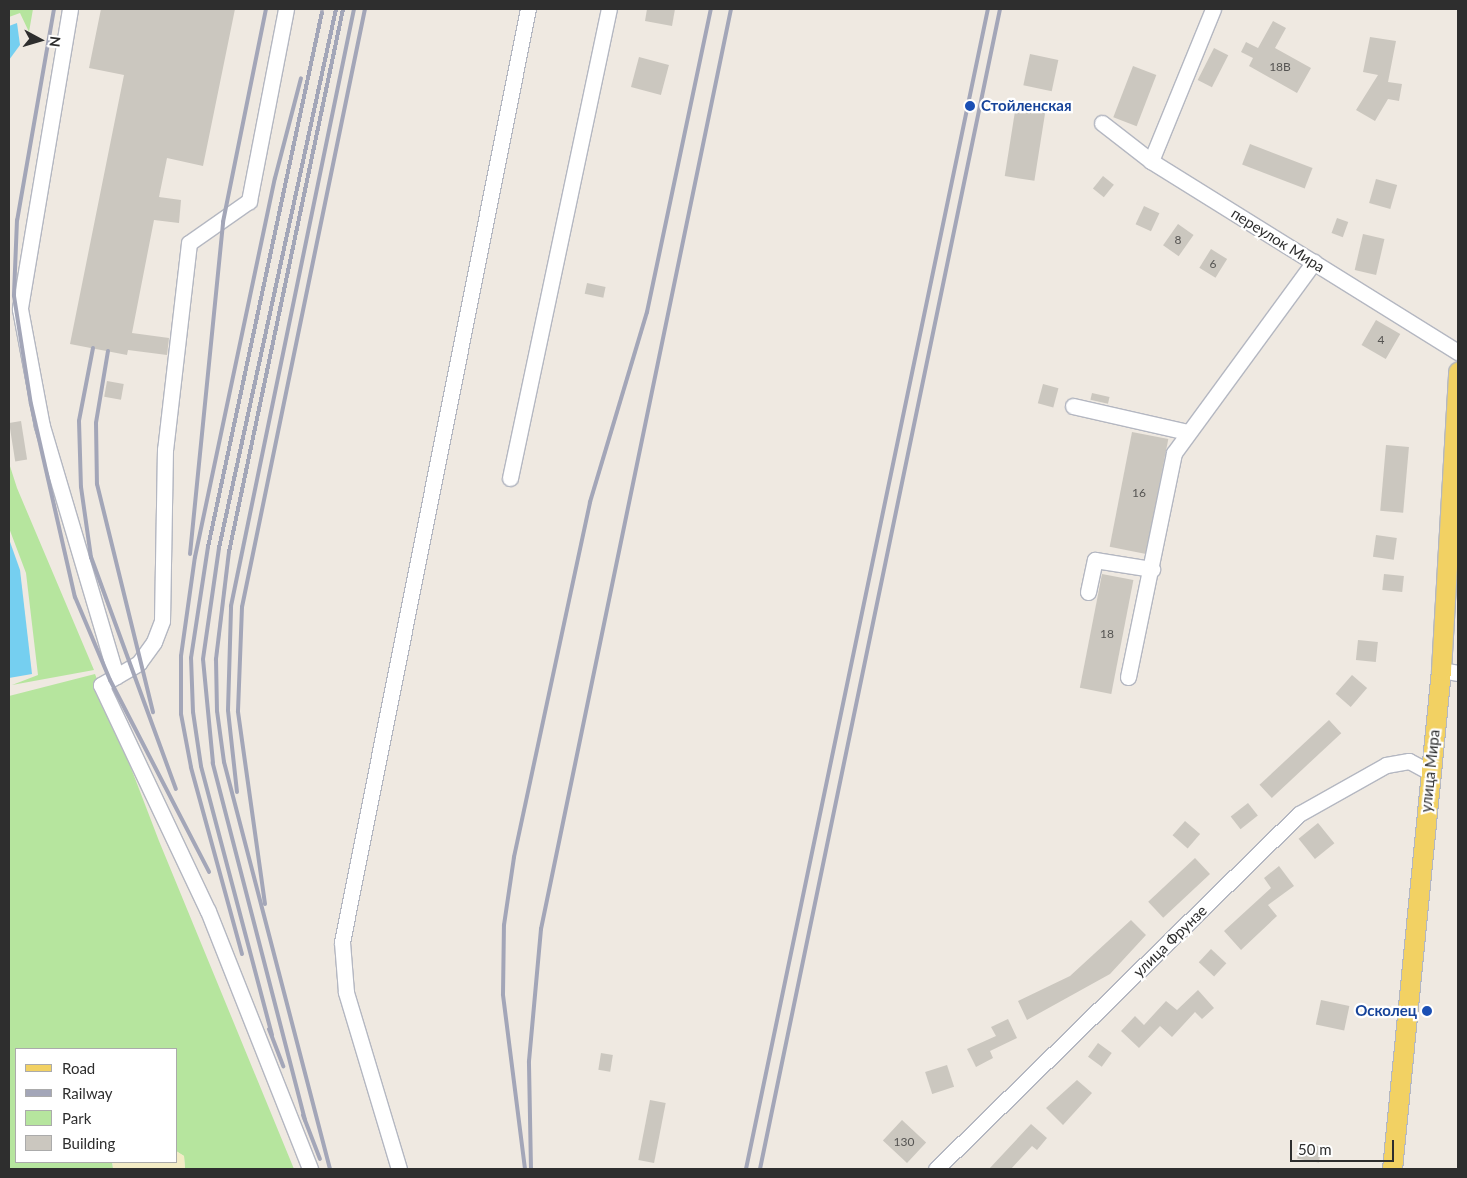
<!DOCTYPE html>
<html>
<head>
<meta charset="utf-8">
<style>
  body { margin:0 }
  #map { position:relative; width:1467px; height:1178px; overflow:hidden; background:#efe9e1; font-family:Lato,sans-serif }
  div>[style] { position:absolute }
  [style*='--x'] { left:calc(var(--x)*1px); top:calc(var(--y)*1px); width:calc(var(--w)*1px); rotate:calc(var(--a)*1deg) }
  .green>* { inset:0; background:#b6e59e }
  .sand>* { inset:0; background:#f3ecc5 }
  .water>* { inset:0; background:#75cff0 }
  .building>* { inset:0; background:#cbc7bf; transform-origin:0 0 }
  .roads { filter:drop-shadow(1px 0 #b4b7c1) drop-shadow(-1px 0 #b4b7c1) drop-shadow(0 1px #b4b7c1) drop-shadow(0 -1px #b4b7c1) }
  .minor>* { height:15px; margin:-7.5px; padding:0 7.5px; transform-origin:7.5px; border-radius:7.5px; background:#fff }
  .major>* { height:19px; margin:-9.5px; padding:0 9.5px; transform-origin:9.5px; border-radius:9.5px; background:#f2d163 }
  .rail>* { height:4px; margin:-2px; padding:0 2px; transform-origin:2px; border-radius:2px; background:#a3a6b8 }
  .dots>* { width:14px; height:14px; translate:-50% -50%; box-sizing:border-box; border:2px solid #fff; border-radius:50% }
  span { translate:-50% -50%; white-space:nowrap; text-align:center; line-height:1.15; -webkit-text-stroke:4.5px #fff; paint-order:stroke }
  .number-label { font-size:12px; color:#555452 }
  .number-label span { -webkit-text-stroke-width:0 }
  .transit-label { font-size:15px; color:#164399; font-weight:700 }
  .left { translate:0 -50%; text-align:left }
  .right { translate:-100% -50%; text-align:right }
  .street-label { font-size:15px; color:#2e2e2e }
  .frame { position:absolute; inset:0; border:10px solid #2e2e2e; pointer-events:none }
  .legend { position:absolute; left:15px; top:1048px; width:162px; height:115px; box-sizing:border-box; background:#fff; border:1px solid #ababab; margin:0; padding:6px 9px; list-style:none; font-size:15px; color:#2e2e2e }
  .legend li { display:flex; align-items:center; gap:10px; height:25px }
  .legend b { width:25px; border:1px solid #ababab }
  .north { position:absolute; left:15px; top:15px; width:50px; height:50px; -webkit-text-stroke:4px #fff; paint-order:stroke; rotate:96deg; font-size:14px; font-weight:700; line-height:20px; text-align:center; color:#2e2e2e }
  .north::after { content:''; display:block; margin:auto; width:18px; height:22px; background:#2e2e2e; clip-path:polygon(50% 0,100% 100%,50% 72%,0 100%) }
  .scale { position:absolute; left:1290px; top:1140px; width:104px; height:22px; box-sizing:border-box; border:2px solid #2e2e2e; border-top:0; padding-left:6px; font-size:15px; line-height:18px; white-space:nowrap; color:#2e2e2e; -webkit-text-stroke:4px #fff; paint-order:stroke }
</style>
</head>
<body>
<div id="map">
  <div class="green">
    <i style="clip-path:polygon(9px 9px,33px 9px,29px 32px,20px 13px,9px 17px)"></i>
    <i style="clip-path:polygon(9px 463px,17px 488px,94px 670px,12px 685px,38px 675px,26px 573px,9px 528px)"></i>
    <i style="clip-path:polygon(95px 674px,159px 841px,294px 1169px,185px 1169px,184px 1156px,176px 1151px,176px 1049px,16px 1049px,16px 1162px,112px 1162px,113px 1169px,9px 1169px,9px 696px)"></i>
  </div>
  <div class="sand">
    <i style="clip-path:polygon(176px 1151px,184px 1156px,185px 1169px,113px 1169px,113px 1162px,176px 1162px)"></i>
  </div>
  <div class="water">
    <i style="clip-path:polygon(17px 23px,20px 45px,9px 60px,9px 26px)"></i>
    <i style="clip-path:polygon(9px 539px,20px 570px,32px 674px,9px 678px)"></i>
  </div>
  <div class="building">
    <i style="clip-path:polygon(101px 9px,235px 9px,203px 166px,167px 158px,159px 197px,181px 200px,179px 223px,154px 220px,132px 333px,169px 338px,167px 355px,128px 350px,127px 355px,70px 344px,124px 75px,89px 68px)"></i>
    <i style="clip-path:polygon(647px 9px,675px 9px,672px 26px,645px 21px)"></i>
    <i style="clip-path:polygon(1273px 21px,1286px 28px,1275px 48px,1311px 68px,1297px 93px,1249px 66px,1253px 58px,1241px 52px,1246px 42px,1258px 48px)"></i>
    <i style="clip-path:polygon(1370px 37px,1396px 41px,1388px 82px,1402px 84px,1399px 101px,1388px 99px,1375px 121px,1356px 110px,1378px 75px,1363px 72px)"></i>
    <i style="left:1214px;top:48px;width:16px;height:36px;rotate:27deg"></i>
    <i style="left:1030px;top:54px;width:29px;height:32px;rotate:12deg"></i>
    <i style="left:639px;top:57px;width:31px;height:31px;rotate:15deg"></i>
    <i style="left:1133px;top:66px;width:25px;height:55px;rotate:21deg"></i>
    <i style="left:1016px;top:105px;width:30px;height:72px;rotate:9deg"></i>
    <i style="left:1250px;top:144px;width:67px;height:22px;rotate:21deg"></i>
    <i style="left:1103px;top:176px;width:14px;height:16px;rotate:39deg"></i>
    <i style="left:1376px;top:179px;width:22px;height:25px;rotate:16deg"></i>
    <i style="left:1144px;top:206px;width:17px;height:20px;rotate:25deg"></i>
    <i style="left:1337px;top:218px;width:12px;height:16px;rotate:20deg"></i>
    <i style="left:1178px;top:224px;width:19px;height:26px;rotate:35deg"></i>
    <i style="left:1363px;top:234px;width:22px;height:37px;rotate:13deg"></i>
    <i style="left:1211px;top:249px;width:19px;height:22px;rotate:32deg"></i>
    <i style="left:587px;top:283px;width:19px;height:11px;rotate:12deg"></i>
    <i style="left:1376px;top:320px;width:28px;height:29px;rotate:30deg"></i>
    <i style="left:107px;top:381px;width:17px;height:16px;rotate:10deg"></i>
    <i style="left:1043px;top:384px;width:16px;height:20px;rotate:15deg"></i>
    <i style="left:1092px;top:393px;width:18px;height:7px;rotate:13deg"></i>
    <i style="left:21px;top:421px;width:39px;height:12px;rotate:81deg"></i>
    <i style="left:1132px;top:432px;width:37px;height:117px;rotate:11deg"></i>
    <i style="left:1386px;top:445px;width:23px;height:66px;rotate:5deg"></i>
    <i style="left:1376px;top:535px;width:21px;height:22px;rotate:8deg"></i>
    <i style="left:1102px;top:574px;width:32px;height:116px;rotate:11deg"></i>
    <i style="left:1384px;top:574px;width:20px;height:16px;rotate:6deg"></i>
    <i style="left:1358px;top:640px;width:20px;height:20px;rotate:6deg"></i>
    <i style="left:1352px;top:675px;width:20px;height:25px;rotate:41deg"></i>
    <i style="left:1329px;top:720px;width:18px;height:95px;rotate:47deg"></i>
    <i style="left:1248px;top:803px;width:16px;height:22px;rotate:52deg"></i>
    <i style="left:1185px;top:821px;width:20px;height:19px;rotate:41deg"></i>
    <i style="left:1318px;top:823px;width:26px;height:25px;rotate:51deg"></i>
    <i style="left:1195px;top:858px;width:22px;height:64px;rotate:47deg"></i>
    <i style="clip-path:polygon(1279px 866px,1294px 886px,1268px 905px,1277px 916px,1241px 950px,1224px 931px,1271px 888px,1264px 878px)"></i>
    <i style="clip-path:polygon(1131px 920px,1146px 935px,1110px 974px,1027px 1020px,1018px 1001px,1070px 976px)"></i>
    <i style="left:1211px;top:949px;width:21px;height:18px;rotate:43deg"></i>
    <i style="clip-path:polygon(1198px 990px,1214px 1008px,1202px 1019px,1195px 1012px,1172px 1037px,1160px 1026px,1139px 1048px,1121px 1031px,1135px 1016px,1144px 1025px,1166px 1001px,1177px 1010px)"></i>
    <i style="left:1321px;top:1000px;width:29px;height:25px;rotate:12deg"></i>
    <i style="clip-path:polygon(1008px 1019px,1017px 1038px,990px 1051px,993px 1058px,976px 1067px,967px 1049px,996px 1036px,991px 1027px)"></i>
    <i style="left:1098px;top:1043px;width:17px;height:17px;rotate:36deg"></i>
    <i style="left:601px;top:1053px;width:12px;height:17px;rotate:9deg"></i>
    <i style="left:947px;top:1065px;width:23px;height:23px;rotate:72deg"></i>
    <i style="clip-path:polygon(1077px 1080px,1092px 1093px,1063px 1125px,1046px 1108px)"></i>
    <i style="left:650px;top:1100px;width:16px;height:61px;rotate:11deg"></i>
    <i style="left:902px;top:1120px;width:33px;height:28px;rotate:43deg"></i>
    <i style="clip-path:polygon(1031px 1124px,1047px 1138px,1037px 1150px,1032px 1146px,1011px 1169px,989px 1169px)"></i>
    <i style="left:1300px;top:1143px;width:22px;height:16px;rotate:10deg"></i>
  </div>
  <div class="roads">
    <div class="minor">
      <i style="--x:70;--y:9;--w:304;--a:99.5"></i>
      <i style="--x:20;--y:309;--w:119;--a:79.4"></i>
      <i style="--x:42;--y:426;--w:261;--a:73.5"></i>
      <i style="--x:286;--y:9;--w:196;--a:100.9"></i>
      <i style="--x:249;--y:201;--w:73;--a:145"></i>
      <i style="--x:189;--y:243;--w:207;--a:96.6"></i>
      <i style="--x:165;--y:449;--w:172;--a:91"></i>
      <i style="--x:162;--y:621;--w:22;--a:111"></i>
      <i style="--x:154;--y:642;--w:26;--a:126"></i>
      <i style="--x:139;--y:663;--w:44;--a:149.9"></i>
      <i style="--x:101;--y:685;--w:250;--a:64.7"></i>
      <i style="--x:208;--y:911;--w:277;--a:68.4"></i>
      <i style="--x:1102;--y:123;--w:62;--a:37.8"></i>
      <i style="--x:1151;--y:161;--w:362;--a:31.9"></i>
      <i style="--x:1151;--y:161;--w:164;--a:-67.8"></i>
      <i style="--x:1073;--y:406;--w:117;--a:12.8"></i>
      <i style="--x:510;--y:478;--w:479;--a:-78.1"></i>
      <i style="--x:1088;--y:592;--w:33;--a:-78"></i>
      <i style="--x:1095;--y:560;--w:58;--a:9"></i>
      <i style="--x:1441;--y:670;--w:17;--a:10"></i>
      <i style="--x:1128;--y:677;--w:229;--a:-78.4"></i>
      <i style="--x:1174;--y:453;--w:237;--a:-53.8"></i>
      <i style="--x:399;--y:1169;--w:185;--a:-106.7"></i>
      <i style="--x:346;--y:992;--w:50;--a:-94.6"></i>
      <i style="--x:342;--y:942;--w:951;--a:-78.73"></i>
      <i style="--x:936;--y:1169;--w:508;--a:-44.36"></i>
      <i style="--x:1299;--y:814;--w:100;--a:-29.4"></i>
      <i style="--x:1386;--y:765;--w:23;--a:-10"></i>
      <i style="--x:1409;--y:761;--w:24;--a:28"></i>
    </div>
    <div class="major">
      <i style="--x:1392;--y:1169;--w:501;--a:-84.39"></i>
      <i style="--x:1441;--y:670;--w:299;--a:-86.7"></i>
    </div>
  </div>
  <div class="rail">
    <i style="--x:54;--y:9;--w:214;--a:99.9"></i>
    <i style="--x:17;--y:220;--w:76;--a:92.3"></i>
    <i style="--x:14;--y:296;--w:109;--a:81.1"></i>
    <i style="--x:31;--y:404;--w:198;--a:77.2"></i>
    <i style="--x:75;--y:597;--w:90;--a:67.1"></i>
    <i style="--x:110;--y:680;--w:216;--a:62.7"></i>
    <i style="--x:93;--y:348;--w:74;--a:100.9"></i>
    <i style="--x:79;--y:421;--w:66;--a:88.3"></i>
    <i style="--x:81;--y:487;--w:71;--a:81.9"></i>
    <i style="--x:91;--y:557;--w:247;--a:69.9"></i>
    <i style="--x:108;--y:351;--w:73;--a:99.5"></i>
    <i style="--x:96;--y:423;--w:61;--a:89.1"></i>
    <i style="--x:97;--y:484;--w:235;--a:76.2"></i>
    <i style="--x:190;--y:554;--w:334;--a:-84.3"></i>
    <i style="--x:223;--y:222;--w:217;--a:-78.6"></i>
    <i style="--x:237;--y:792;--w:82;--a:-96.3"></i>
    <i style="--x:228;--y:710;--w:104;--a:-88.3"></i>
    <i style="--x:231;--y:606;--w:610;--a:-78.36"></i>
    <i style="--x:265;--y:904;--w:195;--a:-98"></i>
    <i style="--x:238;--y:711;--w:104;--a:-87.8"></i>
    <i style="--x:242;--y:607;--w:611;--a:-78.38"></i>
    <i style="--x:242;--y:954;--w:194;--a:-105.3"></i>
    <i style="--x:191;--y:767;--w:54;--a:-100.7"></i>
    <i style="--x:181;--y:714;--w:58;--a:-90"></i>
    <i style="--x:181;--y:656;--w:100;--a:-82"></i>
    <i style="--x:195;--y:557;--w:387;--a:-78.1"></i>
    <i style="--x:275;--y:178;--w:103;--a:-75.4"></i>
    <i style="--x:269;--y:1029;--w:40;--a:69"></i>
    <i style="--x:272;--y:1035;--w:278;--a:-104.8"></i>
    <i style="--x:201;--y:766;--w:55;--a:-98.4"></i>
    <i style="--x:193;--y:712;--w:54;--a:-92.1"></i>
    <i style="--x:191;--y:658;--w:112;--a:-81.3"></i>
    <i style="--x:208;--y:547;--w:547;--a:-77.97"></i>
    <i style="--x:303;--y:1115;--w:47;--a:68.9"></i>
    <i style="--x:305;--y:1120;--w:369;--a:-104.5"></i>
    <i style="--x:213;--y:763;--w:104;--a:-95.5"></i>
    <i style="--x:203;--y:659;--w:112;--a:-81.8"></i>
    <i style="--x:219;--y:548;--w:552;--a:-77.75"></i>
    <i style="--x:330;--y:1169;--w:421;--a:-104.6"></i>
    <i style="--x:224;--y:762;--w:51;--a:-97.8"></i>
    <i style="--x:217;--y:711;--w:52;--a:-91.1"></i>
    <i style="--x:216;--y:659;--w:108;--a:-83.1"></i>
    <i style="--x:229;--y:552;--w:555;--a:-78.14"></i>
    <i style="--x:525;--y:1169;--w:176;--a:-97.2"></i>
    <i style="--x:503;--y:994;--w:69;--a:-89.2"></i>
    <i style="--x:504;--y:925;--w:69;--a:-81.6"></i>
    <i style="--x:514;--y:857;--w:363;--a:-77.9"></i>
    <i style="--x:590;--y:502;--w:198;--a:-73.3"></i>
    <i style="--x:647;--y:312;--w:310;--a:-78.1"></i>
    <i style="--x:531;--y:1169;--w:108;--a:-91.1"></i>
    <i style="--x:529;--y:1061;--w:133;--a:-84.8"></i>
    <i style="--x:541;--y:929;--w:939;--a:-78.33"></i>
    <i style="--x:746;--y:1169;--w:1185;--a:-78.22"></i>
    <i style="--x:760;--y:1169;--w:1185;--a:-78.31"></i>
  </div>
  <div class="dots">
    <i style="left:970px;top:106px;background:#1a4fb4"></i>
    <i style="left:1427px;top:1011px;background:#1a4fb4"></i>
  </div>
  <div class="number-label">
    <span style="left:1280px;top:67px">18В</span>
    <span style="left:1178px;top:240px">8</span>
    <span style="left:1213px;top:264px">6</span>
    <span style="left:1381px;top:340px">4</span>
    <span style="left:1139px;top:493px">16</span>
    <span style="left:1107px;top:634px">18</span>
    <span style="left:904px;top:1142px">130</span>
  </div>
  <div class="transit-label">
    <span class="left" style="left:981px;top:106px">Стойленская</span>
    <span class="right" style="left:1417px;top:1011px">Осколец</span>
  </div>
  <div class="street-label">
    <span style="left:1278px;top:240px;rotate:32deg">переулок Мира</span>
    <span style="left:1430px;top:771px;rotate:-84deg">улица Мира</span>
    <span style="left:1170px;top:941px;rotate:-44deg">улица Фрунзе</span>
  </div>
  <div class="frame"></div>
  <ul class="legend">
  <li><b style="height:6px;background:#f2d163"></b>Road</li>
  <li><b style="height:6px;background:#a3a6b8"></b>Railway</li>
  <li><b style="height:14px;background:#b6e59e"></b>Park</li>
  <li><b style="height:14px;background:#cbc7bf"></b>Building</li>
  </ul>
  <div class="north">N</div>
  <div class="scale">50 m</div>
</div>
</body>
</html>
